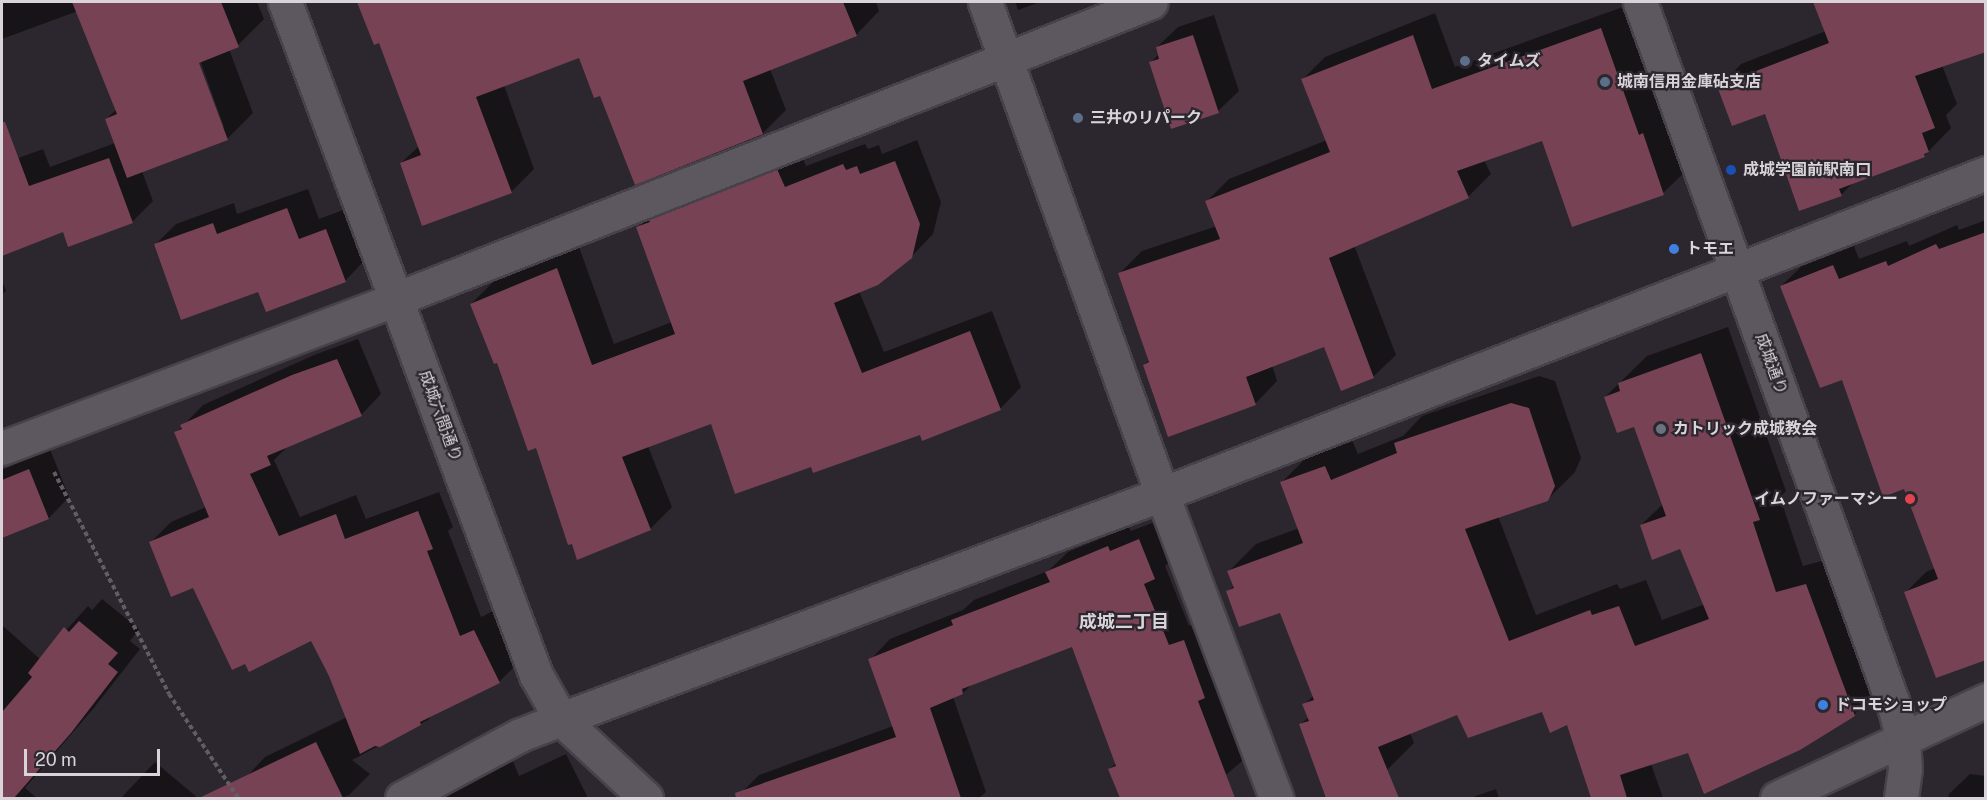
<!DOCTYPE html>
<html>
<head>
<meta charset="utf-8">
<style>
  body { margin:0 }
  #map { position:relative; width:1987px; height:800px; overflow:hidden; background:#2c262e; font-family:"Public Sans","Noto Sans JP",sans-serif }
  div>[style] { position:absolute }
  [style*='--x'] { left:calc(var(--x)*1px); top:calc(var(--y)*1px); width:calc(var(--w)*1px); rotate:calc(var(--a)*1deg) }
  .shadow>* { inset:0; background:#0007 }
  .building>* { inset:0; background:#774254 }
  .path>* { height:4px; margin-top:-2px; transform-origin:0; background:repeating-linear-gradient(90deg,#625d64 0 4.5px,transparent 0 7.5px) }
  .roads { filter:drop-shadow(2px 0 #474249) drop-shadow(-2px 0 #474249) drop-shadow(0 2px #474249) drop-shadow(0 -2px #474249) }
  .minor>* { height:33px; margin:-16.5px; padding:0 16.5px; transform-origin:16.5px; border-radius:16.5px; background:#5d5760 }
  .tertiary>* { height:33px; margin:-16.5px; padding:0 16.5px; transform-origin:16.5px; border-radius:16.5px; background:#5d5760 }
  .dots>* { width:16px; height:16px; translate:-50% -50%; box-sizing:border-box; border:3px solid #2c262e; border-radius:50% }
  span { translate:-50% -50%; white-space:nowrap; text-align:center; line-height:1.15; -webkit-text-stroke:4.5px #2c262e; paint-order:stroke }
  .poi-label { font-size:16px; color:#d8d4d9; font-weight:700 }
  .left { translate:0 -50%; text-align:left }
  .right { translate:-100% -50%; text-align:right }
  .street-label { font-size:16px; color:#d8d4d9 }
  .neighbourhood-label { font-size:18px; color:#d8d4d9; font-weight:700 }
  .frame { position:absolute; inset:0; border:3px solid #d8d4d9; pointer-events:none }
  .scale { position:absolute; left:24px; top:749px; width:136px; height:27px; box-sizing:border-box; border:3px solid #d8d4d9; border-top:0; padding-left:8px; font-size:18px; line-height:21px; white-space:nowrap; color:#d8d4d9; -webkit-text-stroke:4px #2c262e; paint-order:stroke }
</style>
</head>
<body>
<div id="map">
  <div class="shadow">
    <i style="clip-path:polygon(evenodd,2px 2px,257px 2px,264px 19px,238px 45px,229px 49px,253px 113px,227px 139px,142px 171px,153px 201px,132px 222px,63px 230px,2px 255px,2px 164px,43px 149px,50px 167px,115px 143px,106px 119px,117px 109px,78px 11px,2px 39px,2px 2px,198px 55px,224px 127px,221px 127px,195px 56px,198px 55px)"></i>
    <i style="clip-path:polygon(358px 2px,876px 2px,879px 11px,856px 35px,770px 69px,786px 110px,763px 133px,580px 56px,504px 85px,534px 169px,511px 192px,401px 163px,419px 146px,380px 41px,374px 43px)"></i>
    <i style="clip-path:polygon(1015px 2px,1040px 2px,1018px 10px)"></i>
    <i style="clip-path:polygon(1815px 2px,1986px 2px,1986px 51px,1942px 65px,1957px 104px,1946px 115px,1951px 128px,1924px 156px,1854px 182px,1841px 195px,1766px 112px,1719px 87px,1741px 64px,1826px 31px)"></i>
    <i style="clip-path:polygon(1623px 7px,1661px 113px,1665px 112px,1686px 171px,1663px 193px,1542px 139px,1484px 160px,1491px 174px,1468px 197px,1354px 245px,1396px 355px,1373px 377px,1325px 345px,1272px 365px,1277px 381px,1255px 404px,1144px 365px,1150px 359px,1120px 273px,1142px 251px,1217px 226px,1207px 201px,1229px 179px,1327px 140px,1303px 79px,1325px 57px,1435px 13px,1455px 67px)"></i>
    <i style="clip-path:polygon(1214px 15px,1239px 91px,1218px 111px,1151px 62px,1159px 54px,1157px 47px,1178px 27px)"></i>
    <i style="clip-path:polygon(917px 140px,941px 202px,933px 234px,911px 257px,859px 291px,884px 352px,992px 311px,1021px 387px,1000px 409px,812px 465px,712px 422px,648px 446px,672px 507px,650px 529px,537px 446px,471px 304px,493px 282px,579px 247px,614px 344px,672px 322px,638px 228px,660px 206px,799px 149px,806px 166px,865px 144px,868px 149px,879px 145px,882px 154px)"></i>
    <i style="clip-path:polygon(308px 189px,319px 219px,346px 209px,365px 260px,345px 281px,259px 290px,155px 245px,176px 224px,234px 203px,237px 214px)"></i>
    <i style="clip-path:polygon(1986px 220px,1986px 652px,1906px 592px,1926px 572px,1935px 568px,1905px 487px,1843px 378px,1781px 286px,1802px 266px,1854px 246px,1859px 259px,1907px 241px,1909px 246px,1957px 225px,1959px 230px)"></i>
    <i style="clip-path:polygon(2px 280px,6px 291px,2px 295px)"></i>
    <i style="clip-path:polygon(1728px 327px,1786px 491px,1780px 497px,1803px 566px,1833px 558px,1881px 688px,1854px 715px,1689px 751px,1651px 764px,1663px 798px,1593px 798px,1568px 723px,1543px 710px,1458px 713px,1410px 733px,1414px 743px,1387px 770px,1301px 724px,1309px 717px,1304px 705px,1314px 695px,1281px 611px,1228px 591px,1235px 585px,1229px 571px,1256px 544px,1299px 528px,1282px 482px,1309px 455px,1352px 440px,1358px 454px,1403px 436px,1422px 416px,1539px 376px,1555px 381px,1581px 458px,1575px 472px,1548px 499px,1498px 516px,1536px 615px,1617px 584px,1620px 589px,1646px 580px,1662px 620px,1705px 604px,1681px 547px,1641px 525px,1663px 504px,1635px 425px,1605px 397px,1647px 356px)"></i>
    <i style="clip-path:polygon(358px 339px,381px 394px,361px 415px,288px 446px,274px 460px,300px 517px,356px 495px,366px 519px,439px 492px,453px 527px,448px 531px,481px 617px,495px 610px,520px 661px,499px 682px,435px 712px,428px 720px,352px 760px,370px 774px,349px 795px,341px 798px,227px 798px,265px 757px,347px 717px,330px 675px,311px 639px,194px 586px,150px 543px,171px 522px,206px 507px,176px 433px,203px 405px,314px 355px)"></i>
    <i style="clip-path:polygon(50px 449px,69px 497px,49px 518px,2px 536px,2px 470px)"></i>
    <i style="clip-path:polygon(1160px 520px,1175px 557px,1165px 566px,1189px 626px,1205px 620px,1247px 757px,1221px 779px,1229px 798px,1122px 798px,1110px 769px,1116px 763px,1073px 645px,972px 684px,963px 693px,953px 697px,986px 792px,979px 798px,740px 798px,738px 796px,759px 775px,893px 726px,870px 660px,890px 639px,963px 610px,974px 600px,1048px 571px,1068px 552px,1129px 527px,1131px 531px)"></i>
    <i style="clip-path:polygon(102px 599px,139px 629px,130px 641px,140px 649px,93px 709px,25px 788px,37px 798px,2px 798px,2px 625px,40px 659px,88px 606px,92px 610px)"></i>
    <i style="clip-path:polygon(566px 754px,588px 798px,443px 798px,463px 778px,494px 762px,497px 769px,513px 761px,519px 776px)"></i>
    <i style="clip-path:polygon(155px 762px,198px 798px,121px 798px)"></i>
    <i style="clip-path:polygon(1970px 774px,1986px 776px,1986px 798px,1948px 798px,1949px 794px)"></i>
    <i style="clip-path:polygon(1496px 789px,1499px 798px,1470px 798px)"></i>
  </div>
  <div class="building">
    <i style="clip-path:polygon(72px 2px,221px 2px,239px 47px,199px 63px,228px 140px,127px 178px,105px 119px,117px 114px)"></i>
    <i style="clip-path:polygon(357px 2px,843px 2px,857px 36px,743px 81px,763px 134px,635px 185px,600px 96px,594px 98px,579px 58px,476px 97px,512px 193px,422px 226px,400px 163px,421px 155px,379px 43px,374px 45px)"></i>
    <i style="clip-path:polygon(1813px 2px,1986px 2px,1986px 52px,1915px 76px,1935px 128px,1922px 133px,1929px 152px,1924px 154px,1925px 157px,1839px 189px,1842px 196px,1799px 211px,1765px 114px,1732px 126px,1717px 86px,1829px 43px)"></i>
    <i style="clip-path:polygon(1601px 28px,1639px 135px,1643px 133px,1664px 195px,1572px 227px,1542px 141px,1457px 171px,1469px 198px,1329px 258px,1374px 378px,1341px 391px,1324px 347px,1246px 377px,1256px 405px,1168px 437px,1143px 365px,1149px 362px,1118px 273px,1220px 239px,1205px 201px,1330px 152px,1301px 79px,1413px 35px,1432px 89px)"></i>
    <i style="clip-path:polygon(1193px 35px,1219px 113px,1171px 129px,1149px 62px,1159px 59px,1156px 47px)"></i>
    <i style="clip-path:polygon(2px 122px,5px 122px,29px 186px,109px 158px,133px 223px,68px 247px,63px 232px,2px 256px)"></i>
    <i style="clip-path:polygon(895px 161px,920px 224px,912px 258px,878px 285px,834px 303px,862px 373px,970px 331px,1001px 410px,922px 441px,920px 435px,813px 473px,811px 467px,735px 494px,711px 424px,622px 457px,651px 530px,577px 560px,572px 544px,568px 545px,536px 448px,528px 451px,497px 363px,494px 364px,470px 304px,557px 268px,592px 365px,675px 334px,636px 227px,650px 222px,649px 220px,777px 169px,785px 187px,843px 164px,846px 170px,857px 166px,860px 174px)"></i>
    <i style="clip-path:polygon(287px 208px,299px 239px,326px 229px,346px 282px,266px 312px,258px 292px,181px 320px,154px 244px,213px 223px,217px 234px)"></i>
    <i style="clip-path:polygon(1986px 232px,1986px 660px,1936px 678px,1904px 592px,1938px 579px,1904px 489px,1883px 497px,1842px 380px,1820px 388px,1780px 286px,1833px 265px,1839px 279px,1886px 261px,1888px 266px,1936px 244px,1939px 249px)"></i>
    <i style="clip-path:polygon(1701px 353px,1760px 520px,1753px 522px,1776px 592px,1806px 584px,1855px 716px,1800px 750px,1704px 794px,1688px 753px,1620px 775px,1627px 798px,1591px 798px,1567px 725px,1550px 733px,1542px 712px,1468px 738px,1457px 715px,1378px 747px,1399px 798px,1326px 798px,1299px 724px,1309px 721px,1302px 704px,1314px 700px,1280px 613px,1239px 627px,1226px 591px,1234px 588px,1227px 571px,1303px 543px,1280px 482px,1325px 466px,1331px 480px,1397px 453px,1394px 443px,1511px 403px,1529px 408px,1555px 486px,1548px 501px,1465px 529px,1509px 641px,1590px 610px,1592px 615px,1619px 606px,1635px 646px,1709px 619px,1680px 549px,1652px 560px,1640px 525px,1666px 516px,1634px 427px,1617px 433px,1604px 397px,1620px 391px,1618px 383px)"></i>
    <i style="clip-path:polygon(337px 359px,362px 416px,267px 456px,271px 465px,250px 474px,279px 536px,336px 514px,345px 539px,418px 511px,433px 549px,427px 551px,460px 636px,474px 630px,500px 683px,420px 722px,421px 725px,380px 747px,375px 746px,360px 754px,329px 676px,311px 641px,249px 672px,245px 664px,232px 670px,193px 588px,171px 597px,149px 542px,209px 517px,174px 432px,182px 429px,180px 425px,292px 375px)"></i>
    <i style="clip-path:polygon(29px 469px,49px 519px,2px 538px,2px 480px)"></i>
    <i style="clip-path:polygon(1139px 539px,1155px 579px,1144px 584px,1169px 645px,1184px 640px,1205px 698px,1198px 701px,1235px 798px,1120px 798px,1108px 769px,1116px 766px,1072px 647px,962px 689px,963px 694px,930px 708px,961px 798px,736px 798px,735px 793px,896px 737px,868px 659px,953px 625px,951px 620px,1050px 582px,1045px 572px,1108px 546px,1110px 551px)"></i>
    <i style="clip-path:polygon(79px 621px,118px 653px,108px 664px,118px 672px,71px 733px,14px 798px,2px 798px,2px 712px,32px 677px,28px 673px,64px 627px,69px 632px)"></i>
    <i style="clip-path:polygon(316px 742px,343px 798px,199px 798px)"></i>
  </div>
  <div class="path">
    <i style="--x:54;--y:472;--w:250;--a:62.6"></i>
    <i style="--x:169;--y:694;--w:125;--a:56.4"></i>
  </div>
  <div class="roads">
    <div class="minor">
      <i style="--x:985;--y:2;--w:523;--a:70.21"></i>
      <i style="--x:1162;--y:494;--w:325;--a:69.4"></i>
      <i style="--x:2;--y:448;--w:421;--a:-20.7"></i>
      <i style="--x:396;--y:299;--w:811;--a:-21.47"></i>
      <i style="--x:402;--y:798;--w:134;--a:-28.1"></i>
      <i style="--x:520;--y:735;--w:44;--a:-21.3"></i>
      <i style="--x:561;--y:719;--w:642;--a:-20.52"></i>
      <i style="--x:1162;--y:494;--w:884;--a:-21.28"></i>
      <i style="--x:1777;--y:798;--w:231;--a:-25.1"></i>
    </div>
    <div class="tertiary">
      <i style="--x:285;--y:2;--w:718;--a:69.55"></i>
      <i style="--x:536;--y:675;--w:51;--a:60.4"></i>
      <i style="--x:561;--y:719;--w:116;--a:42.9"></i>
      <i style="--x:1640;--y:2;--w:752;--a:70.17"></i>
      <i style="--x:1895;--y:709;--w:33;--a:76"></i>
      <i style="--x:1903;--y:741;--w:28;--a:86"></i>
      <i style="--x:1905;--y:769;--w:29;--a:98"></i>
    </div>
  </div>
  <div class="dots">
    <i style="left:1465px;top:61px;background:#5c6f8a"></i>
    <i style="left:1605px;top:82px;background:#5c6f8a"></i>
    <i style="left:1078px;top:118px;background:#5c6f8a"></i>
    <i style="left:1731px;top:170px;background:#1a4fb4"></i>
    <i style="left:1674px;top:249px;background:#3f7fe0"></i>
    <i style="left:1661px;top:429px;background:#6b7280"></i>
    <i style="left:1910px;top:499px;background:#e0444e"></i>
    <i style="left:1823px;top:705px;background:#3f7fe0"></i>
  </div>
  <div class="poi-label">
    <span class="left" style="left:1477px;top:61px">タイムズ</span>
    <span class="left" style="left:1617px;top:82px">城南信用金庫砧支店</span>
    <span class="left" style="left:1090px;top:118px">三井のリパーク</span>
    <span class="left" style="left:1743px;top:170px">成城学園前駅南口</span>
    <span class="left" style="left:1686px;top:249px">トモエ</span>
    <span class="left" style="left:1673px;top:429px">カトリック成城教会</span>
    <span class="right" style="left:1898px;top:499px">イムノファーマシー</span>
    <span class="left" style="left:1835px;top:705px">ドコモショップ</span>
  </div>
  <div class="street-label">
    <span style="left:1771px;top:364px;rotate:70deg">成城通り</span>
    <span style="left:440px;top:416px;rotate:70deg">成城六間通り</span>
  </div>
  <div class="neighbourhood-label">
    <span style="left:1124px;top:622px">成城二丁目</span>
  </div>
  <div class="frame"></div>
  <div class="scale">20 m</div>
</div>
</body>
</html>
